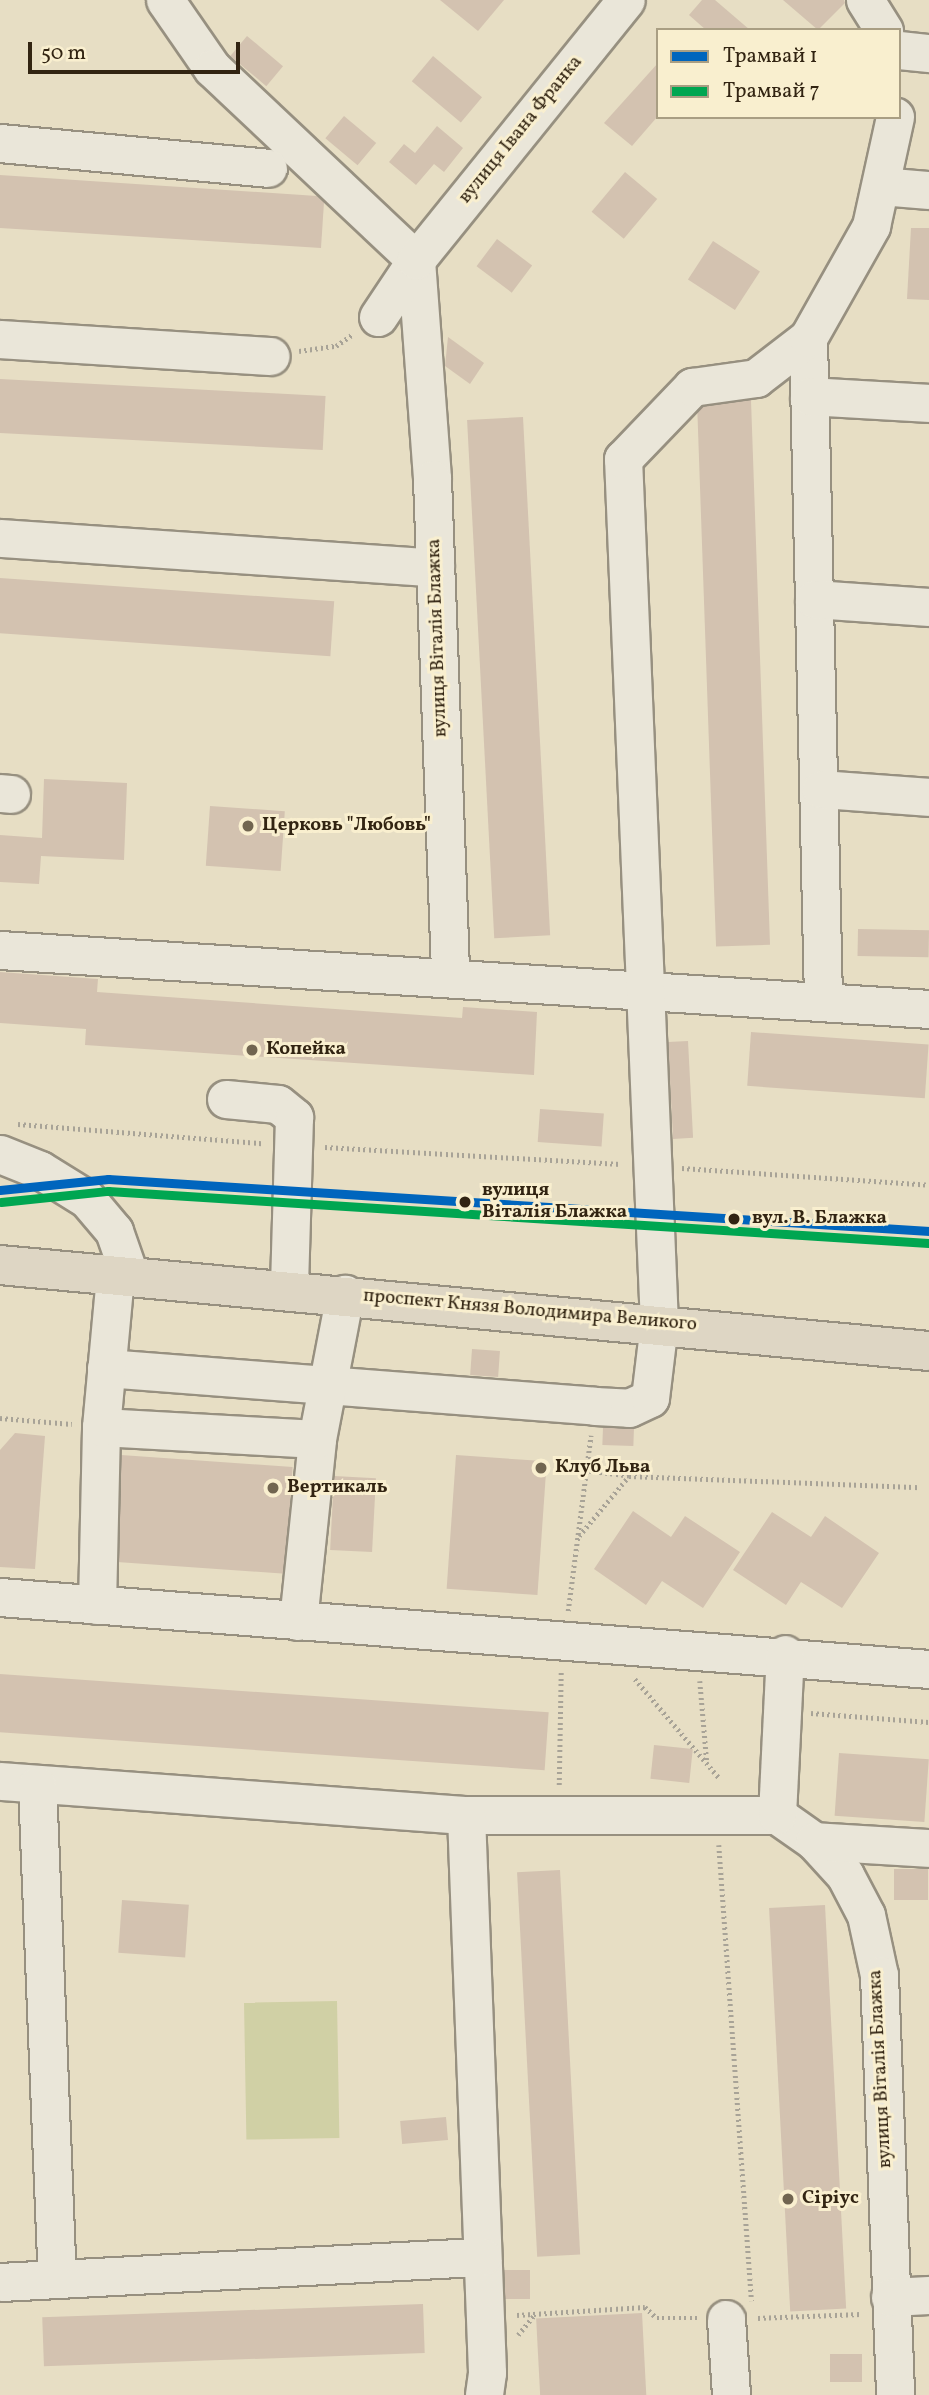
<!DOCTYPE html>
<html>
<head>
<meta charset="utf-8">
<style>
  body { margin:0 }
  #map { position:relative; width:929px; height:2395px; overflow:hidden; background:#e7dec4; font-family:Vollkorn,serif }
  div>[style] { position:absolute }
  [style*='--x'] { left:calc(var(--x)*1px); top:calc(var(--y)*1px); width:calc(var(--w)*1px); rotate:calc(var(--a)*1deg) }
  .green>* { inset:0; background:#d0d0a5; transform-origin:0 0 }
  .building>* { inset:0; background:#d3c2b0; transform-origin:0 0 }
  .path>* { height:4.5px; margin-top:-2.25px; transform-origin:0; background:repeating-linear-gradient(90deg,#a8a397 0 2px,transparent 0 5.5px) }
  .roads { filter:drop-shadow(2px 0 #979080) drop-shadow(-2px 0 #979080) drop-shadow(0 2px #979080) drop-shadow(0 -2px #979080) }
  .minor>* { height:37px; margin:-18.5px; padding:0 18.5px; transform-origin:18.5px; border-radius:18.5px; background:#eae6d9 }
  .highway>* { height:38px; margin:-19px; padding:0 19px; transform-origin:19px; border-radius:19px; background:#ded6c4 }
  .tram-1>* { height:9px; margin:-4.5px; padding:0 4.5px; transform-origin:4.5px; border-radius:4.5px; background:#0065bd }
  .tram-2>* { height:9px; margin:-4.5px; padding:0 4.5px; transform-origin:4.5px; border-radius:4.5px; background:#00a651 }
  .dots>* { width:19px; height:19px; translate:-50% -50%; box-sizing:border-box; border:4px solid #f9efcf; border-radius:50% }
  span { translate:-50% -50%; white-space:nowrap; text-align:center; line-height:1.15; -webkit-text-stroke:6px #f9efcf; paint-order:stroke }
  .street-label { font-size:19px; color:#322412 }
  .poi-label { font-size:19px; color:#322412; font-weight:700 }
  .left { translate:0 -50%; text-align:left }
  .stop-label { font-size:19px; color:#322412; font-weight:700 }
  .legend { position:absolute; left:656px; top:28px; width:245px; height:91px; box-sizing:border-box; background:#f9efcf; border:2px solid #a99e83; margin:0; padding:9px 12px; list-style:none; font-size:21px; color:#322412 }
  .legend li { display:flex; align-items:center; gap:14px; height:35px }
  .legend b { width:35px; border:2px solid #a99e83 }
  .scale { position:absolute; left:28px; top:42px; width:212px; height:32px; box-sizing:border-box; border:4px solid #322412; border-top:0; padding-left:9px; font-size:21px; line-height:24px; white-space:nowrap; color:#322412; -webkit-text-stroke:5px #f9efcf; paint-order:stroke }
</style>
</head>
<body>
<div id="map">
  <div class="green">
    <i style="left:337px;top:2001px;width:137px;height:93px;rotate:89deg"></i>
  </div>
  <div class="building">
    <i style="clip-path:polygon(440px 0,504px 0,478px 31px)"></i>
    <i style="clip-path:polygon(702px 0,715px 0,750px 30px,706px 30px,689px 15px)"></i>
    <i style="clip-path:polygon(783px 0,844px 0,845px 3px,818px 30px)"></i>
    <i style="left:247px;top:36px;width:47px;height:26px;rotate:40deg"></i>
    <i style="left:433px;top:56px;width:64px;height:33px;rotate:40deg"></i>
    <i style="clip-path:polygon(658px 63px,658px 116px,632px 146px,604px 123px)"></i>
    <i style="left:344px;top:116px;width:42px;height:29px;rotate:40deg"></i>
    <i style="clip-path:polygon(437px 126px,463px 148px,444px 172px,434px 164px,416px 185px,389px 162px,404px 144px,415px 153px)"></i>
    <i style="left:625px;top:172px;width:42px;height:52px;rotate:40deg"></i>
    <i style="clip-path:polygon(0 175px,317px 196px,324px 202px,321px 248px,0 228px)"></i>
    <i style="clip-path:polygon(911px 228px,929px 228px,929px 300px,907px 299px)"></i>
    <i style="left:497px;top:239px;width:44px;height:34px;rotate:37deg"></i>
    <i style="left:713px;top:241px;width:56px;height:46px;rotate:33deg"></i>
    <i style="clip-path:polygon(448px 337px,484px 363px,470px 384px,445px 366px)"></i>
    <i style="left:0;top:379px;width:326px;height:54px;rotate:3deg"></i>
    <i style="left:751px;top:400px;width:545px;height:54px;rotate:88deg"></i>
    <i style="left:523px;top:417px;width:519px;height:56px;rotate:87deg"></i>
    <i style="left:0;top:578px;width:335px;height:55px;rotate:4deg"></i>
    <i style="clip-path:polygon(44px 779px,127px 783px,124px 860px,41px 856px,39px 884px,0 882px,0 835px,42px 838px)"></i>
    <i style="left:210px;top:806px;width:75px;height:60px;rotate:4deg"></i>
    <i style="left:858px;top:929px;width:71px;height:27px;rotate:1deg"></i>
    <i style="clip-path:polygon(0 972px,98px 979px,97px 992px,462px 1018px,463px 1007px,537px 1012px,534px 1075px,85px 1045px,86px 1029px,0 1023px)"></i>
    <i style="left:751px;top:1032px;width:178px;height:54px;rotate:4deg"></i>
    <i style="left:688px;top:1041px;width:97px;height:20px;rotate:87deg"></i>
    <i style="left:540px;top:1109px;width:64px;height:33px;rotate:4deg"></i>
    <i style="left:472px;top:1349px;width:28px;height:26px;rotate:4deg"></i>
    <i style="left:603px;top:1427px;width:31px;height:18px;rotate:2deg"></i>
    <i style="clip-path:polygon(15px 1433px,45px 1436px,35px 1569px,0 1567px,0 1450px)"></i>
    <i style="left:121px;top:1455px;width:172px;height:107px;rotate:4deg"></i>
    <i style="left:456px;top:1455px;width:91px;height:134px;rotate:4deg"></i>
    <i style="left:334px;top:1476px;width:42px;height:74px;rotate:3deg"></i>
    <i style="clip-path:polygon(633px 1511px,671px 1537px,685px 1516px,740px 1552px,703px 1608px,662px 1581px,646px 1605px,594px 1569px)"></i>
    <i style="clip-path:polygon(772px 1512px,811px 1537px,825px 1516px,879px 1553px,842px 1608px,801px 1582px,786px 1605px,733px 1570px)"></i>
    <i style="left:0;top:1674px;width:550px;height:58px;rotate:4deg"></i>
    <i style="left:654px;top:1745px;width:39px;height:34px;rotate:6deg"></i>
    <i style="left:839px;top:1753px;width:90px;height:63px;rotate:4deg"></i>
    <i style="left:894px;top:1869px;width:34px;height:31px"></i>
    <i style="left:560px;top:1870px;width:385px;height:43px;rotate:87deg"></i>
    <i style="left:122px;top:1900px;width:67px;height:53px;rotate:4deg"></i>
    <i style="left:825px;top:1905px;width:404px;height:56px;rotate:87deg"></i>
    <i style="left:446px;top:2117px;width:23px;height:46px;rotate:85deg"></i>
    <i style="left:504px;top:2270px;width:26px;height:29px"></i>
    <i style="left:423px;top:2304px;width:49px;height:381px;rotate:88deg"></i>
    <i style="left:642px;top:2313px;width:82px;height:106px;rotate:87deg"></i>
    <i style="left:830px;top:2354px;width:32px;height:28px"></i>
  </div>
  <div class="path">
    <i style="--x:299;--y:351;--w:37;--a:-8"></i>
    <i style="--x:336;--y:346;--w:21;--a:-35"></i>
    <i style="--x:18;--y:1124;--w:244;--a:4.5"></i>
    <i style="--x:325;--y:1147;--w:296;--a:3.3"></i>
    <i style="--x:682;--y:1168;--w:248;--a:3.9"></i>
    <i style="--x:0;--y:1418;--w:72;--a:4.8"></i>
    <i style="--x:629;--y:1476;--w:291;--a:2.2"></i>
    <i style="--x:579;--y:1536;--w:78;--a:-50.2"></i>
    <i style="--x:629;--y:1476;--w:42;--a:-173.2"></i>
    <i style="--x:568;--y:1611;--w:177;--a:-82.6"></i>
    <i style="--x:635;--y:1679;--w:131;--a:49.6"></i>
    <i style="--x:700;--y:1681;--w:82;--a:85.1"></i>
    <i style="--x:811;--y:1713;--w:118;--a:4.4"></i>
    <i style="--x:559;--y:1785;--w:114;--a:-89"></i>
    <i style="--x:719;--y:1845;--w:457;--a:85.9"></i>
    <i style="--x:517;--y:2315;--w:128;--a:-3.6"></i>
    <i style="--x:645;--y:2307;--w:16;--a:43"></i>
    <i style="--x:657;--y:2318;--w:40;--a:0"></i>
    <i style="--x:758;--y:2318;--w:103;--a:-2.2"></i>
    <i style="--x:518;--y:2335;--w:26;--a:-51"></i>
  </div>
  <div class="roads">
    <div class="minor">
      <i style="--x:165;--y:0;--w:83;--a:55.3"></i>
      <i style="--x:212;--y:68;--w:280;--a:43.3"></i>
      <i style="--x:416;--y:260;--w:220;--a:85.8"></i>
      <i style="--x:432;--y:479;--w:497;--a:87.9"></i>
      <i style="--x:865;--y:0;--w:36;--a:58"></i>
      <i style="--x:899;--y:50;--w:30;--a:6"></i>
      <i style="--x:0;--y:143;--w:269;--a:5.3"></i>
      <i style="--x:881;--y:186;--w:48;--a:4.8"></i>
      <i style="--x:378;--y:317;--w:69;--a:-56.3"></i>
      <i style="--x:416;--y:260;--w:334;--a:-51.1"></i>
      <i style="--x:808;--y:338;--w:663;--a:88.7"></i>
      <i style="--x:0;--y:339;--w:271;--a:3.6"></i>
      <i style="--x:809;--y:396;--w:120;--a:3.3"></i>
      <i style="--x:0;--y:538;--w:436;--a:3.9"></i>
      <i style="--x:814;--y:599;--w:115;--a:4"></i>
      <i style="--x:821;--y:789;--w:108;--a:4.2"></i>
      <i style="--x:0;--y:793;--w:11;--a:5"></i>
      <i style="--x:0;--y:950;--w:931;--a:3.63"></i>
      <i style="--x:226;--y:1099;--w:52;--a:5.5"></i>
      <i style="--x:278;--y:1104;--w:21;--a:39"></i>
      <i style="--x:294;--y:1117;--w:171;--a:91.7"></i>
      <i style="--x:0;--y:1154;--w:43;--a:21.8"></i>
      <i style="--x:40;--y:1170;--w:55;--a:31.7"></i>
      <i style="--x:87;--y:1199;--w:42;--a:49.8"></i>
      <i style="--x:114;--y:1231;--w:49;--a:70.8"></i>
      <i style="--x:106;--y:1368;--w:490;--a:4.4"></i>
      <i style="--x:595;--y:1406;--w:34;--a:3"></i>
      <i style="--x:629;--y:1408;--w:23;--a:-25"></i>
      <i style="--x:650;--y:1398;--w:75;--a:-83.1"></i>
      <i style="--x:659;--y:1324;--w:866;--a:-92.38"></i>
      <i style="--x:623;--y:459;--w:100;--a:-46.2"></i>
      <i style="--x:692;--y:387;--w:65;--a:-8"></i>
      <i style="--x:756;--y:378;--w:66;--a:-37.6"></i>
      <i style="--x:808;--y:338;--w:129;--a:-60.6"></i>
      <i style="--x:871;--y:226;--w:112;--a:-77.6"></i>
      <i style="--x:101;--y:1427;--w:216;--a:3.2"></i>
      <i style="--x:0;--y:1597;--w:932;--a:4.43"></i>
      <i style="--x:97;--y:1605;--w:178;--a:-88.7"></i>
      <i style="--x:101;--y:1427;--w:152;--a:-84.7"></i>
      <i style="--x:298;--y:1621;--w:183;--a:-84"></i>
      <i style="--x:317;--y:1439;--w:148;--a:-79.1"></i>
      <i style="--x:0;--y:1781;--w:467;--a:4.2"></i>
      <i style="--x:466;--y:1815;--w:311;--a:0"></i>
      <i style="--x:37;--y:1785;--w:494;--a:87.7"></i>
      <i style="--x:466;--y:1815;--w:558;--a:87.84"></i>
      <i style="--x:487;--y:2373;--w:22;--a:98"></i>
      <i style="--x:777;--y:1815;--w:45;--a:35.1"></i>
      <i style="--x:814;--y:1841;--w:46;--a:47.6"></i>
      <i style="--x:845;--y:1875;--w:45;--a:62.3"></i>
      <i style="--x:866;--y:1915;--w:61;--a:77.8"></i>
      <i style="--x:879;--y:1975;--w:420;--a:87.8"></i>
      <i style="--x:777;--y:1815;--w:161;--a:-87.2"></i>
      <i style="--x:814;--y:1841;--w:115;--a:3.5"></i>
      <i style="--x:0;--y:2282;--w:483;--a:-3"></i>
      <i style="--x:890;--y:2297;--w:39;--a:-3"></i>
      <i style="--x:726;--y:2319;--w:76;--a:86.2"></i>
    </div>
    <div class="highway">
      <i style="--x:0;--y:1265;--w:933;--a:5.29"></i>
    </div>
  </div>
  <div class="tram-1">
    <i style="--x:0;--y:1190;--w:109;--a:-5.8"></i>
    <i style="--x:108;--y:1179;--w:823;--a:3.62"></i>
  </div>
  <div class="tram-2">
    <i style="--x:1;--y:1202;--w:108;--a:-5.9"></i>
    <i style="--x:108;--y:1191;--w:822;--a:3.63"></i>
  </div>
  <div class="dots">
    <i style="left:248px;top:826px;background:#716550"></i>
    <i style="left:252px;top:1050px;background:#716550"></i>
    <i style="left:465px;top:1202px;background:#322412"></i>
    <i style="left:734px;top:1219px;background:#322412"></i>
    <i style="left:541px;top:1468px;background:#716550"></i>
    <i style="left:273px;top:1488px;background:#716550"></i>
    <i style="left:788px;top:2199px;background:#716550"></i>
  </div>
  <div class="street-label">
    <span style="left:521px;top:130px;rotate:-51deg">вулиця Івана Франка</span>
    <span style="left:438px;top:638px;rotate:-92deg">вулиця Віталія Блажка</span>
    <span style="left:530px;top:1311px;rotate:5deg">проспект Князя Володимира Великого</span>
    <span style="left:881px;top:2069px;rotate:-93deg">вулиця Віталія Блажка</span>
  </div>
  <div class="poi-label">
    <span class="left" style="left:262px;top:826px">Церковь "Любовь"</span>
    <span class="left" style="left:266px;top:1050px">Копейка</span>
    <span class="left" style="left:555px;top:1468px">Клуб Льва</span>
    <span class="left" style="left:287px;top:1488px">Вертикаль</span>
    <span class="left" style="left:802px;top:2199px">Сіріус</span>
  </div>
  <div class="stop-label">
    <span class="left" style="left:482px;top:1202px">вулиця<br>Віталія Блажка</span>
    <span class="left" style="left:752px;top:1219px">вул. В. Блажка</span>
  </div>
  <ul class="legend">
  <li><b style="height:9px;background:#0065bd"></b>Трамвай 1</li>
  <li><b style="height:9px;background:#00a651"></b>Трамвай 7</li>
  </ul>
  <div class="scale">50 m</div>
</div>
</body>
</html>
